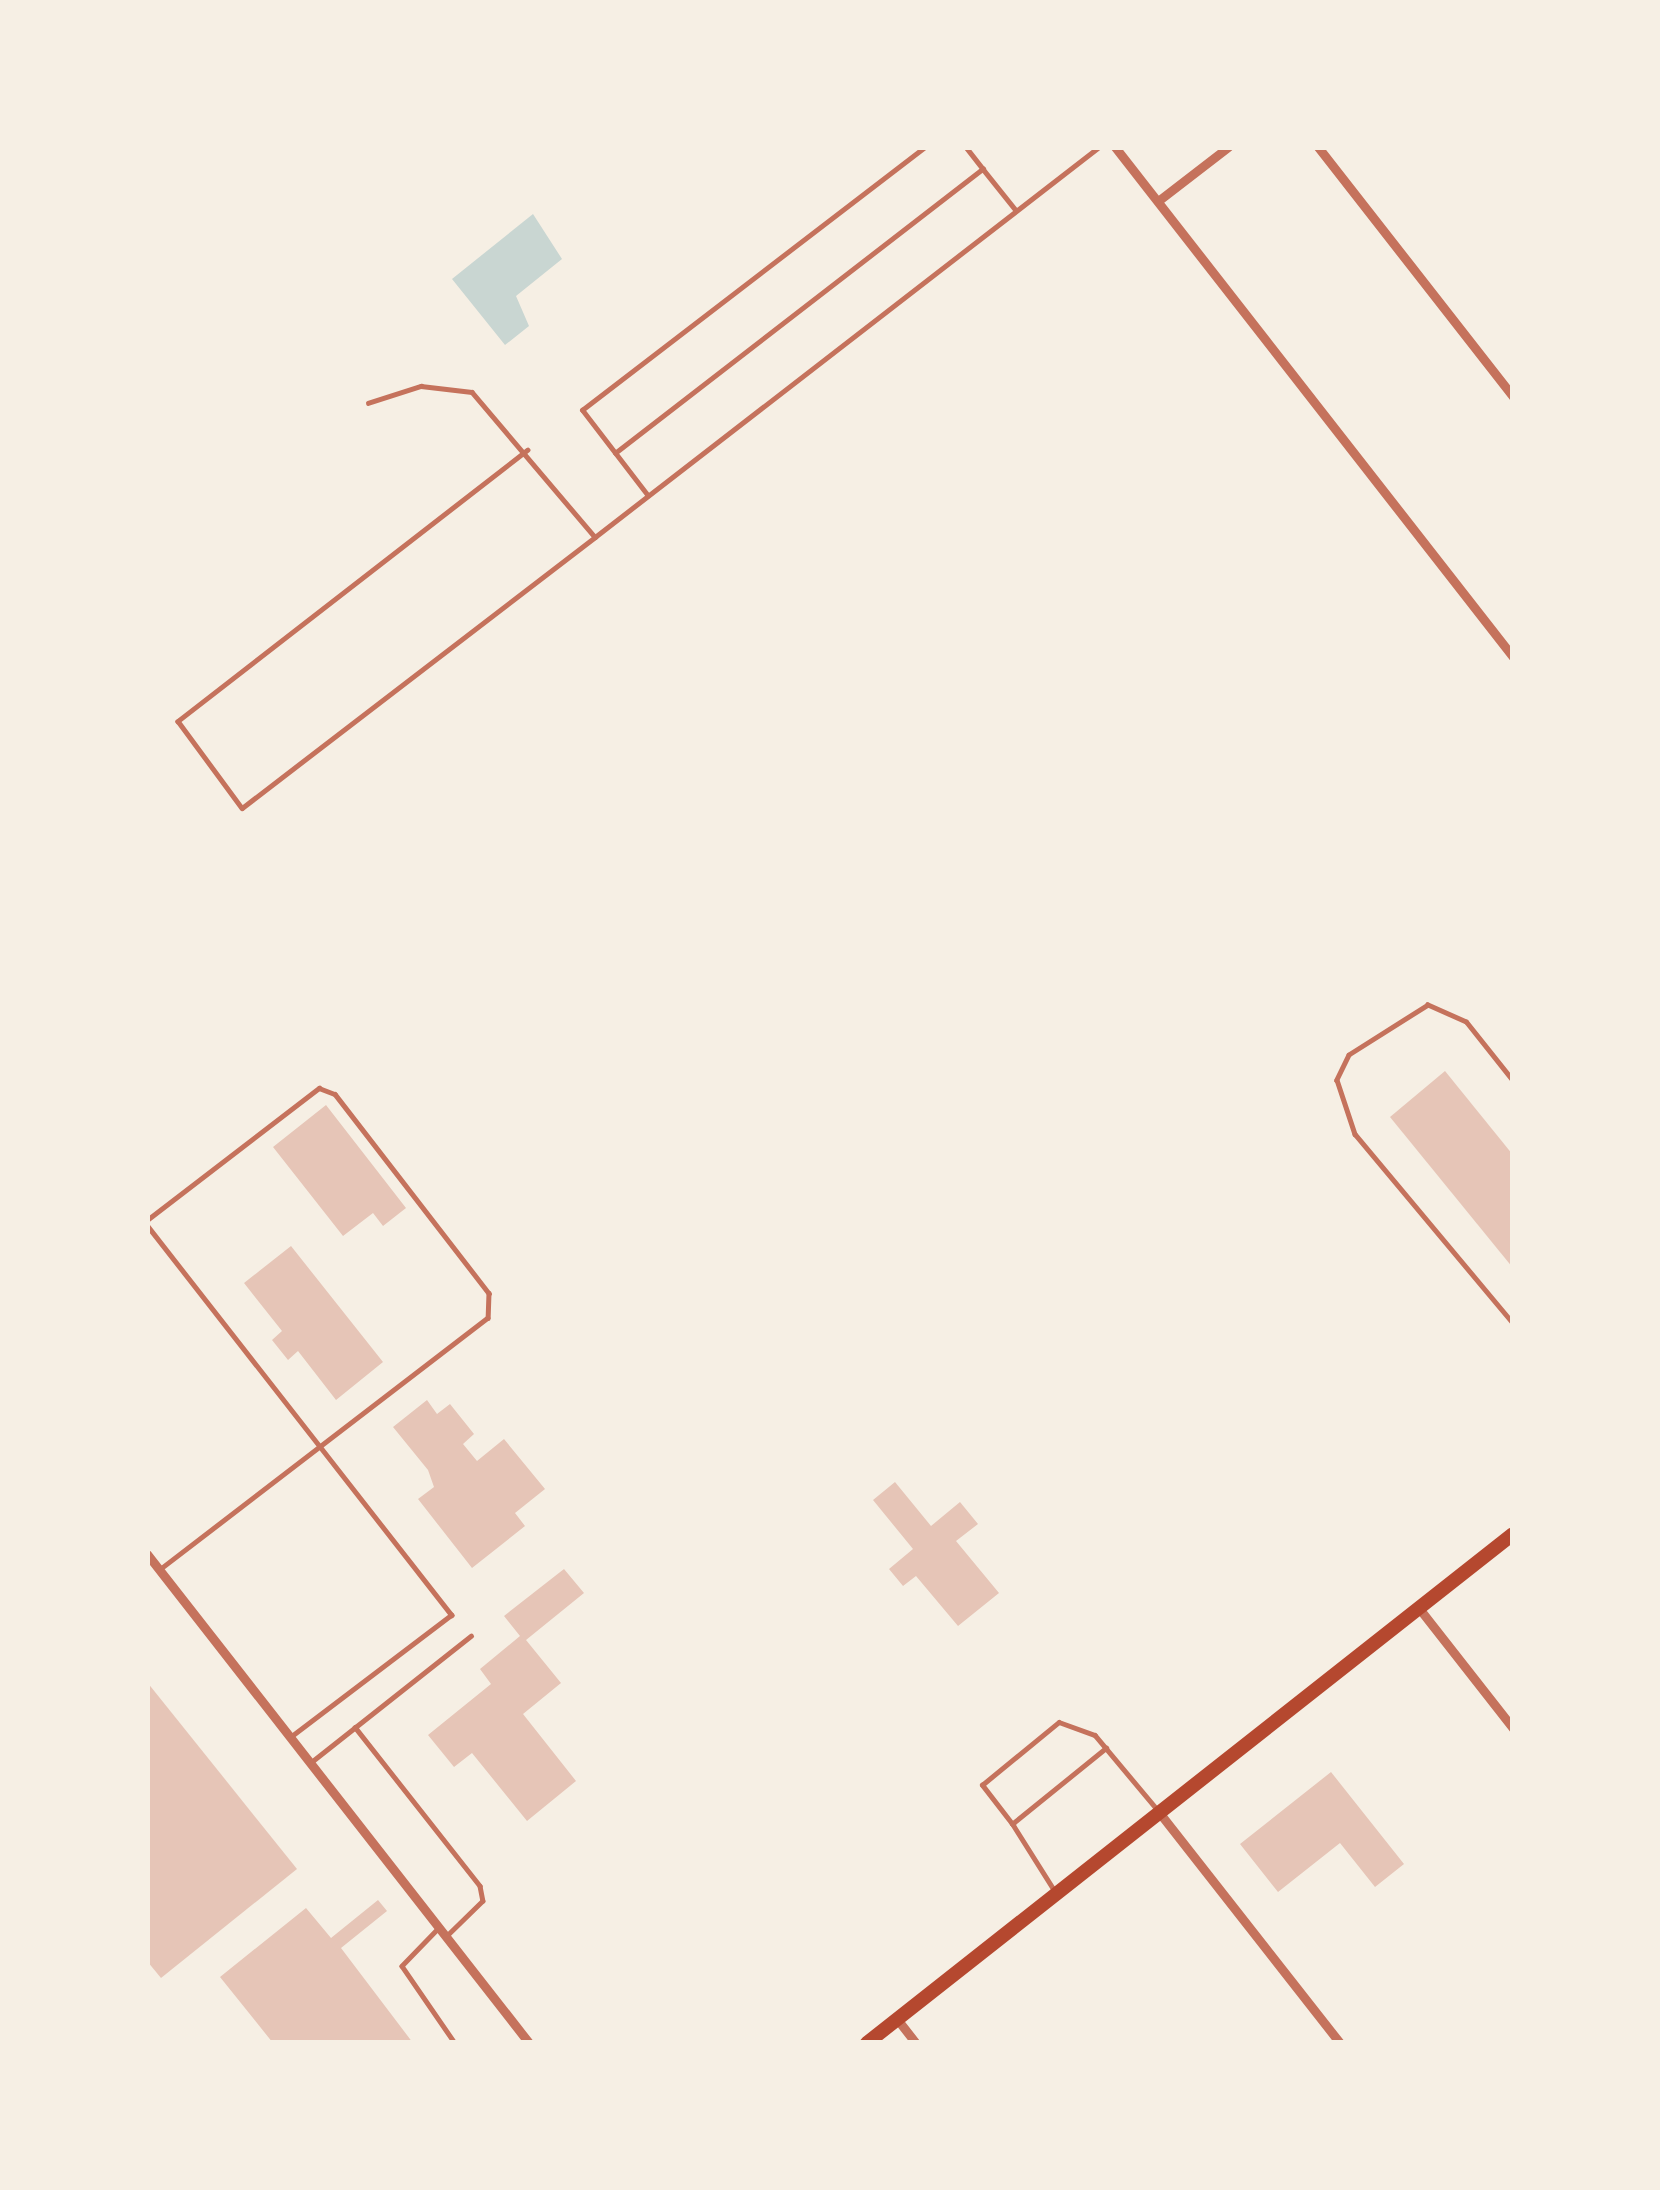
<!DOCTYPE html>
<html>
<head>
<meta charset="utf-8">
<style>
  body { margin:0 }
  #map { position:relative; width:1660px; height:2190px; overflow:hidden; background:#f6efe4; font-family:"Exo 2",sans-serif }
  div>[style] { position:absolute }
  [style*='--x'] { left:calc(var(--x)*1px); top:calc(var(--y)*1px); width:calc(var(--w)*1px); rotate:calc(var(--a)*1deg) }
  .water>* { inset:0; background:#c9d6d2 }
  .building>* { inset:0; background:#e6c5b7 }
  .service>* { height:4.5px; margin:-2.25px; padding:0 2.25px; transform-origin:2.25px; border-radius:2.25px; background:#c5725c }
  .minor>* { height:9px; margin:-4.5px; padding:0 4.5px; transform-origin:4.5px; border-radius:4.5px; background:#c5725c }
  .secondary>* { height:14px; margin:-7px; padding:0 7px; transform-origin:7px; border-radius:7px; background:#b5482f }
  span { translate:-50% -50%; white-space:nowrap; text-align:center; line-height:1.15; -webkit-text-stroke:9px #f6efe4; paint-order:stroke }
  .frame { position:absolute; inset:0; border:150px solid #f6efe4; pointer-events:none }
</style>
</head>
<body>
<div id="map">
  <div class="water">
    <i style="clip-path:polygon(533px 214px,562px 259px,516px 296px,529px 326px,505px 345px,452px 279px)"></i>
  </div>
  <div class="building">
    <i style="clip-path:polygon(1445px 1071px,1513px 1155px,1513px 1268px,1390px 1117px)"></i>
    <i style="clip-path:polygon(326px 1105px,406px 1208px,383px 1226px,373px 1213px,343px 1236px,273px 1147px)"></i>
    <i style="clip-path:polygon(291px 1246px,383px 1362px,336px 1400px,298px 1351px,288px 1360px,272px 1340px,282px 1331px,244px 1283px)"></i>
    <i style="clip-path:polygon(427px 1400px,437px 1414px,450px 1404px,474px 1434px,463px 1444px,477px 1461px,504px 1439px,545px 1489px,515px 1513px,525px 1526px,472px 1568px,418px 1499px,434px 1487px,428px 1470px,393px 1427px)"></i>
    <i style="clip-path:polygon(895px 1482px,931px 1526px,960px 1502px,978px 1524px,956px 1541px,999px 1593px,958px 1626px,916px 1576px,903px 1586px,889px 1569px,913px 1549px,873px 1500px)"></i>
    <i style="clip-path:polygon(564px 1569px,584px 1593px,526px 1640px,561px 1683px,523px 1714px,576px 1781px,527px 1821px,472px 1753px,454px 1767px,428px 1735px,491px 1684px,480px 1669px,520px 1636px,504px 1616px)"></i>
    <i style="clip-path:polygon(147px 1682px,297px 1869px,161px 1978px,147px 1961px)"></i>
    <i style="clip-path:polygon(1331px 1772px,1404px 1864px,1375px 1887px,1340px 1843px,1278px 1892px,1240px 1844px)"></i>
    <i style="clip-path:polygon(378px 1900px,387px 1911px,341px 1948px,413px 2043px,273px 2043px,220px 1977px,306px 1908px,331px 1938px)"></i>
  </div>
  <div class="service">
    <i style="--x:966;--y:147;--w:28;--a:52"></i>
    <i style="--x:368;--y:403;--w:56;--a:-17.8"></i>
    <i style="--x:421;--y:386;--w:51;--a:6.7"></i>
    <i style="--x:472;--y:392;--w:190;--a:49.7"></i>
    <i style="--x:595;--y:537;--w:637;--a:-37.73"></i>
    <i style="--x:528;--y:450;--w:443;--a:142.2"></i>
    <i style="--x:178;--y:721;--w:108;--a:53.7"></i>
    <i style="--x:242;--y:808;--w:445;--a:-37.5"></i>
    <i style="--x:615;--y:453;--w:465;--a:-37.7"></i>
    <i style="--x:983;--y:169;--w:51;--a:51.3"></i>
    <i style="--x:648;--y:496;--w:108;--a:-127.5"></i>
    <i style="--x:582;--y:410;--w:432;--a:-37.5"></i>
    <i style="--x:1513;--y:1081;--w:75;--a:-128.5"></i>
    <i style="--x:1466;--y:1022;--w:42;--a:-155.9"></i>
    <i style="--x:1428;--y:1005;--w:93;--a:147.7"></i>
    <i style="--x:1349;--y:1055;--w:28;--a:116"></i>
    <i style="--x:1337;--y:1080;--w:57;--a:71.6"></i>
    <i style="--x:1355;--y:1134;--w:246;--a:50.1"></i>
    <i style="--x:147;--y:1220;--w:217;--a:-37.5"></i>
    <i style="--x:319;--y:1088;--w:17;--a:21"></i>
    <i style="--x:335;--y:1094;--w:252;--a:52.3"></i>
    <i style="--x:489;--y:1293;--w:25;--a:92"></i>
    <i style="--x:488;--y:1318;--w:414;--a:142.5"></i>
    <i style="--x:147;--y:1225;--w:495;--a:52"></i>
    <i style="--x:452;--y:1615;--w:203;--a:142.8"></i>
    <i style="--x:355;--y:1727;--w:202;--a:51.8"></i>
    <i style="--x:480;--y:1886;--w:15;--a:79"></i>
    <i style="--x:483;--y:1901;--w:52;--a:135.8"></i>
    <i style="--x:310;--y:1763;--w:205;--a:-38.3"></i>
    <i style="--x:1012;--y:1824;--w:49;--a:-127.6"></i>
    <i style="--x:982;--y:1785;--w:99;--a:-39.3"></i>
    <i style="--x:1059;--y:1722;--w:38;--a:20"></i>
    <i style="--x:1095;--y:1735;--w:95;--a:50.1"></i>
    <i style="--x:1053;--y:1889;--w:77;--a:-122.2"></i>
    <i style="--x:1012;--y:1824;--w:121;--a:-39"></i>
    <i style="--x:439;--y:1928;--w:53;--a:134.2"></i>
    <i style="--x:402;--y:1966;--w:93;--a:55.5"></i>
  </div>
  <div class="minor">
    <i style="--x:1115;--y:147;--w:647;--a:52.03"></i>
    <i style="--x:1318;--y:147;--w:317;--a:52"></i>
    <i style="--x:1158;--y:201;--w:88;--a:-37.6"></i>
    <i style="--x:147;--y:1554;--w:621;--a:52"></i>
    <i style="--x:1418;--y:1607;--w:154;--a:51.9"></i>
    <i style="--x:1158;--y:1811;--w:295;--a:51.9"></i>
    <i style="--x:897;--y:2019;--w:31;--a:52"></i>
  </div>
  <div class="secondary">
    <i style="--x:867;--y:2043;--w:822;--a:-38.24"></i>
  </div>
  <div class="frame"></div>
</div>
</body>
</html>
